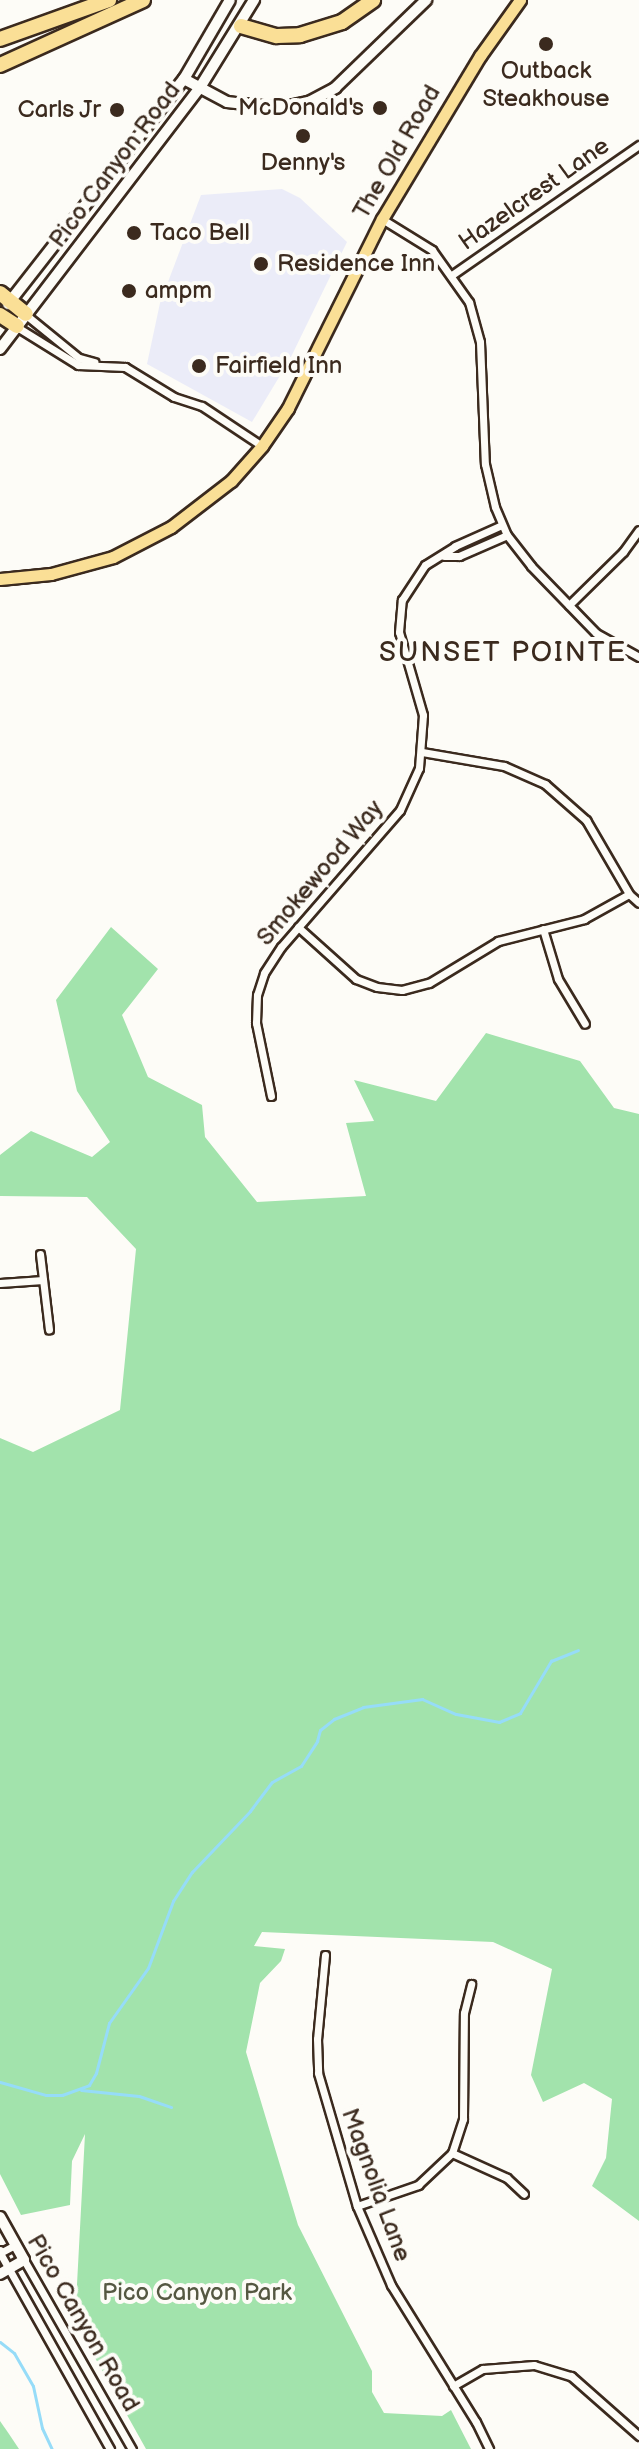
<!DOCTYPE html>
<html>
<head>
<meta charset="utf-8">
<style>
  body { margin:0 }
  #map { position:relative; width:639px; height:2449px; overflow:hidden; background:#fdfcf7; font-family:"Balsamiq Sans",sans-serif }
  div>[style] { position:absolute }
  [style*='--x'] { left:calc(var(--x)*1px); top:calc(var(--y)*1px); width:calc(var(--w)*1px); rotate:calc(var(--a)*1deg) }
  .built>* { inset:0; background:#ebecf8 }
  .green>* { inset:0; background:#a2e3ac }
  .stream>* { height:3px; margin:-1.5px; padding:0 1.5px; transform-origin:1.5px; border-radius:1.5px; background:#96dcf8 }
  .roads { filter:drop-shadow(2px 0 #3b2a1e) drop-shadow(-2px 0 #3b2a1e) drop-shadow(0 2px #3b2a1e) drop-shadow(0 -2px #3b2a1e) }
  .street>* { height:7px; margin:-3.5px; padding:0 3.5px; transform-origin:3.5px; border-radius:3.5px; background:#fdfcf7 }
  .secondary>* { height:10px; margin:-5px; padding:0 5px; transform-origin:5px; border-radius:5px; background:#fdfcf7 }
  .primary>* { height:11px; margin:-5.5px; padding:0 5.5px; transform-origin:5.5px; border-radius:5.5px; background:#fadf96 }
  .highway>* { height:14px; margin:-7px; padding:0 7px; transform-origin:7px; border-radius:7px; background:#fadf96 }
  .dots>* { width:22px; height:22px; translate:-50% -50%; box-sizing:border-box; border:4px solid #fdfcf7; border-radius:50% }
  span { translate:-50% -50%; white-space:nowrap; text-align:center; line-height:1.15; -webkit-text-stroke:8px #fdfcf7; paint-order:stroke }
  .poi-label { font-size:24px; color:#3b2a1e }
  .right { translate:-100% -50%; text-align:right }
  .left { translate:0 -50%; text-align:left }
  .street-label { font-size:24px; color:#3b2a1e }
  .park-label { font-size:24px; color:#555842 }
  .quarter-label { font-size:28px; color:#3b2a1e; letter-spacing:2px }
</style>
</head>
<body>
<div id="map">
  <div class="built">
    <i style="clip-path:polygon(282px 189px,300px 198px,347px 242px,290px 359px,252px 422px,147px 364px,160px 303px,201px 195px)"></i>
  </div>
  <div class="green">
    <i style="clip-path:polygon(111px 927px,158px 969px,122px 1015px,148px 1077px,202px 1105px,205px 1137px,257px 1202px,366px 1196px,346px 1123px,374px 1121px,354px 1080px,436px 1101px,486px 1033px,580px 1061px,614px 1108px,639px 1114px,639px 2221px,592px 2186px,606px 2158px,612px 2099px,584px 2083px,543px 2102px,531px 2075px,552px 1969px,493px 1942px,262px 1932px,254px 1946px,285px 1949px,281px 1961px,260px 1983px,246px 2052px,298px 2225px,372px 2371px,372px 2392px,384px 2413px,442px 2416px,451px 2410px,471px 2449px,146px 2449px,75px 2322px,85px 2134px,72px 2161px,70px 2205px,21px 2215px,0 2174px,0 1438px,33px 1452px,120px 1410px,136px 1249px,87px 1197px,0 1196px,0 1155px,31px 1131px,92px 1157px,110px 1142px,77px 1091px,56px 1000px)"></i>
    <i style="clip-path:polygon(0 2421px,9px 2434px,19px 2449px,0 2449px)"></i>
  </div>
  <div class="stream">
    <i style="--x:0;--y:2082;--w:48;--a:15.8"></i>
    <i style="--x:46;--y:2095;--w:16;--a:0"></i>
    <i style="--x:62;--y:2095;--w:29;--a:-20"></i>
    <i style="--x:89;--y:2085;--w:14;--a:-60"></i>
    <i style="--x:96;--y:2073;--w:52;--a:-75.4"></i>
    <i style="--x:109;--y:2023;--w:67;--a:-54.7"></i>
    <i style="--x:148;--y:1968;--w:72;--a:-69.5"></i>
    <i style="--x:173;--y:1901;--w:35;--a:-57"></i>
    <i style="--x:192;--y:1872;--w:84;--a:-46.4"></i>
    <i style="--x:250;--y:1811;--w:36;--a:-53"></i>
    <i style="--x:272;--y:1782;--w:33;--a:-29"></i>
    <i style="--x:301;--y:1766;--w:30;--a:-57"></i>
    <i style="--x:317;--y:1741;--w:11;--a:-75"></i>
    <i style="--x:320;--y:1730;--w:18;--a:-38"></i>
    <i style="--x:334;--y:1719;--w:31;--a:-22"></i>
    <i style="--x:363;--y:1707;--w:60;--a:-7.7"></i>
    <i style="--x:422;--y:1699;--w:37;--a:24"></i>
    <i style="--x:456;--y:1714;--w:44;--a:10.5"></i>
    <i style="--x:499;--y:1722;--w:23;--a:-23"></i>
    <i style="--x:520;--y:1713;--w:61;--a:-59.2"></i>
    <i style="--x:551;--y:1661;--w:29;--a:-22"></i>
    <i style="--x:81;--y:2090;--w:58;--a:5.9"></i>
    <i style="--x:139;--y:2096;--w:34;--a:19"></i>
    <i style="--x:0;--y:2342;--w:18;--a:38"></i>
    <i style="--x:14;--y:2353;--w:38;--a:60"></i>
    <i style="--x:33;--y:2386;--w:43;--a:77.9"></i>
    <i style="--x:42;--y:2428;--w:23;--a:65"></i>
  </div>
  <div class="roads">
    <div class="street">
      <i style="--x:382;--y:219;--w:59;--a:31.8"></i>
      <i style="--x:432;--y:250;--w:64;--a:54.6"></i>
      <i style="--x:469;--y:302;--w:41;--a:74.6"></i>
      <i style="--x:480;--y:342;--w:122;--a:87.7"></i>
      <i style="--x:485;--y:464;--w:44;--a:76.9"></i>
      <i style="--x:495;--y:507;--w:30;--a:67"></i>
      <i style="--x:507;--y:535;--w:39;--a:52"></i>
      <i style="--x:531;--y:566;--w:93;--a:45.9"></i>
      <i style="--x:596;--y:633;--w:49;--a:29.2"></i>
      <i style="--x:452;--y:275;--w:228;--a:-34.8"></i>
      <i style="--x:26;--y:315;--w:68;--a:39.1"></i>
      <i style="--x:79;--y:358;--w:16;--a:15"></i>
      <i style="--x:17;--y:327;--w:72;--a:31.9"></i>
      <i style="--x:78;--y:365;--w:47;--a:2.4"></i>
      <i style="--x:125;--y:367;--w:57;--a:31.5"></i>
      <i style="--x:174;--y:397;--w:29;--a:18"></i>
      <i style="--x:202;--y:406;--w:72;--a:33.7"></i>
      <i style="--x:444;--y:556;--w:15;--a:0"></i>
      <i style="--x:459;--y:556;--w:52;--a:-23.6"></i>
      <i style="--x:569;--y:605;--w:76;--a:-44.5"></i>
      <i style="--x:623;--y:552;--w:27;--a:-54"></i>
      <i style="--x:422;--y:752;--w:83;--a:9.7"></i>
      <i style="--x:504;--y:766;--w:45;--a:23.7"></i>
      <i style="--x:545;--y:784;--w:55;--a:41.3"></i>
      <i style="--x:586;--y:820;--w:86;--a:59.8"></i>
      <i style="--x:629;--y:894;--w:13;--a:42"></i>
      <i style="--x:298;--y:927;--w:78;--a:41.9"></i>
      <i style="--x:356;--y:979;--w:22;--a:21"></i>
      <i style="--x:377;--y:987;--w:25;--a:7"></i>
      <i style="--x:402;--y:990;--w:28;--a:-15"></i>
      <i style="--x:429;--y:983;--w:81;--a:-31.3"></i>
      <i style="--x:498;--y:941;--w:89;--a:-14.3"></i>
      <i style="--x:584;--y:919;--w:51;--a:-29.1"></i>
      <i style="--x:543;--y:929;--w:52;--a:73.3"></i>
      <i style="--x:558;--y:979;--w:52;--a:59"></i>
      <i style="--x:271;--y:1096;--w:75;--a:-101.6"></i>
      <i style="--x:256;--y:1023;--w:28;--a:-88"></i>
      <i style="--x:257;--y:995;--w:23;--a:-72"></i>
      <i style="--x:264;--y:973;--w:31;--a:-57"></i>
      <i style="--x:281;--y:947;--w:181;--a:-49"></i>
      <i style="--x:400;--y:810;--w:46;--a:-65.7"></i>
      <i style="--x:419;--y:768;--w:53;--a:-85.7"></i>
      <i style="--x:423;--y:715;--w:86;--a:-106.1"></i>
      <i style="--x:399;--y:632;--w:32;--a:-85"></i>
      <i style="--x:402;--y:600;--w:42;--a:-56.7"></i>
      <i style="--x:425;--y:565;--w:36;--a:-32"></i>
      <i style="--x:455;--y:546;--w:51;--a:-24.1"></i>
      <i style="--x:40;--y:1254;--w:76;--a:83.2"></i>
      <i style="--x:0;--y:1283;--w:43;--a:-4"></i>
      <i style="--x:325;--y:1955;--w:84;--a:95.4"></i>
      <i style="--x:317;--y:2039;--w:34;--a:88"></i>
      <i style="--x:318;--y:2073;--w:139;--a:73.7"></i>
      <i style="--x:357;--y:2206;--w:86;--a:66.7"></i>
      <i style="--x:391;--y:2285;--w:161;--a:58.2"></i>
      <i style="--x:476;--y:2422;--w:30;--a:64"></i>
      <i style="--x:452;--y:2153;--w:60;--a:24.4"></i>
      <i style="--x:507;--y:2178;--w:23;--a:43"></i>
      <i style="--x:357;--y:2206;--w:65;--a:-19"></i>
      <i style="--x:418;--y:2185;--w:47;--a:-43.3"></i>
      <i style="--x:452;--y:2153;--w:36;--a:-72"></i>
      <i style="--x:463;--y:2119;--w:106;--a:-89.5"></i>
      <i style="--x:464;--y:2013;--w:30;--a:-76"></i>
      <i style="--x:15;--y:2245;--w:17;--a:152"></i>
      <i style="--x:0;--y:2253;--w:225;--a:60.7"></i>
      <i style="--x:24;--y:2260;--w:218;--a:60.3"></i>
      <i style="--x:453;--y:2386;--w:34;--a:-30"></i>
      <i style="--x:483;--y:2369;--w:51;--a:-4.5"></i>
      <i style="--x:534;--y:2365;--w:39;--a:17"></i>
      <i style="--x:571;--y:2376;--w:91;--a:41.4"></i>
    </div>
    <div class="secondary">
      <i style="--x:184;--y:79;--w:49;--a:28.1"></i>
      <i style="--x:227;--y:102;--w:53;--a:6.5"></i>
      <i style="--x:280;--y:108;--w:30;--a:-12"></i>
      <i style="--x:309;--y:102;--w:30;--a:-28"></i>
      <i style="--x:335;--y:88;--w:127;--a:-44"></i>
      <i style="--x:8;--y:304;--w:286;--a:-52"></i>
      <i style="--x:184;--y:79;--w:91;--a:-59.8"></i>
      <i style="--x:0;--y:349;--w:327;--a:-52.6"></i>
      <i style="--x:199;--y:89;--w:105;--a:-58.3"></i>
      <i style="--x:0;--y:2217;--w:49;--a:60.8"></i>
      <i style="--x:24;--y:2260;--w:28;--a:150"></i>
      <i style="--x:0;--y:2252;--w:1;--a:90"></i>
    </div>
    <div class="primary">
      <i style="--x:0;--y:579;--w:51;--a:-5.6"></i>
      <i style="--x:51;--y:574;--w:64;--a:-15.3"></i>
      <i style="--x:113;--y:557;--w:65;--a:-27.3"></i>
      <i style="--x:171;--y:527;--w:76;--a:-37.5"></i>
      <i style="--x:231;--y:481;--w:47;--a:-48.5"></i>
      <i style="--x:262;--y:446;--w:46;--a:-55.6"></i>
      <i style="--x:288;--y:408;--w:211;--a:-63.6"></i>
      <i style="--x:382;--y:219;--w:190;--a:-59"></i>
      <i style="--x:480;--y:56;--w:69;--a:-54.5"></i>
    </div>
    <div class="highway">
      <i style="--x:241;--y:26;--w:37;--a:16"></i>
      <i style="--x:277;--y:36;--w:23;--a:-2"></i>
      <i style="--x:300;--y:35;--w:44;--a:-17.2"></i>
      <i style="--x:342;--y:22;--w:38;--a:-35"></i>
      <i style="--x:0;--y:39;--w:116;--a:-19.7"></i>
      <i style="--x:0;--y:65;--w:157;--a:-24.4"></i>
      <i style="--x:0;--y:293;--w:33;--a:39"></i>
      <i style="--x:0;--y:315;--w:20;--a:33"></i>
    </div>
  </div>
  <div class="dots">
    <i style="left:546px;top:44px;background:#3b2a1e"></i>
    <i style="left:380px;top:108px;background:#3b2a1e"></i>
    <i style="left:117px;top:110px;background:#3b2a1e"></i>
    <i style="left:303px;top:136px;background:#3b2a1e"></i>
    <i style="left:134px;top:233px;background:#3b2a1e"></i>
    <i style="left:261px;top:264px;background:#3b2a1e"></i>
    <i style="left:129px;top:291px;background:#3b2a1e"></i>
    <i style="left:199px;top:366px;background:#3b2a1e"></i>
  </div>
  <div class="poi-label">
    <span style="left:546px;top:85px">Outback<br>Steakhouse</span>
    <span class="right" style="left:364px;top:108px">McDonald's</span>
    <span class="right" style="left:101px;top:110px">Carls Jr</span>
    <span style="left:303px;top:163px">Denny's</span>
    <span class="left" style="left:150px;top:233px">Taco Bell</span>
    <span class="left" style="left:277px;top:264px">Residence Inn</span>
    <span class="left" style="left:145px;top:291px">ampm</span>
    <span class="left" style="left:215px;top:366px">Fairfield Inn</span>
  </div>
  <div class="street-label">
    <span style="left:397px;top:152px;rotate:-60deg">The Old Road</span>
    <span style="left:115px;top:165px;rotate:-53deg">Pico Canyon Road</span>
    <span style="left:534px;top:194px;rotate:-35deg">Hazelcrest Lane</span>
    <span style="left:320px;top:873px;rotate:-50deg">Smokewood Way</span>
    <span style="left:376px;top:2185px;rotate:70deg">Magnolia Lane</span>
    <span style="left:83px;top:2323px;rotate:60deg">Pico Canyon Road</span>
  </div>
  <div class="park-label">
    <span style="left:197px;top:2293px">Pico Canyon Park</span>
  </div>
  <div class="quarter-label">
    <span style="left:503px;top:653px">SUNSET POINTE</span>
  </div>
</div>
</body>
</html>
